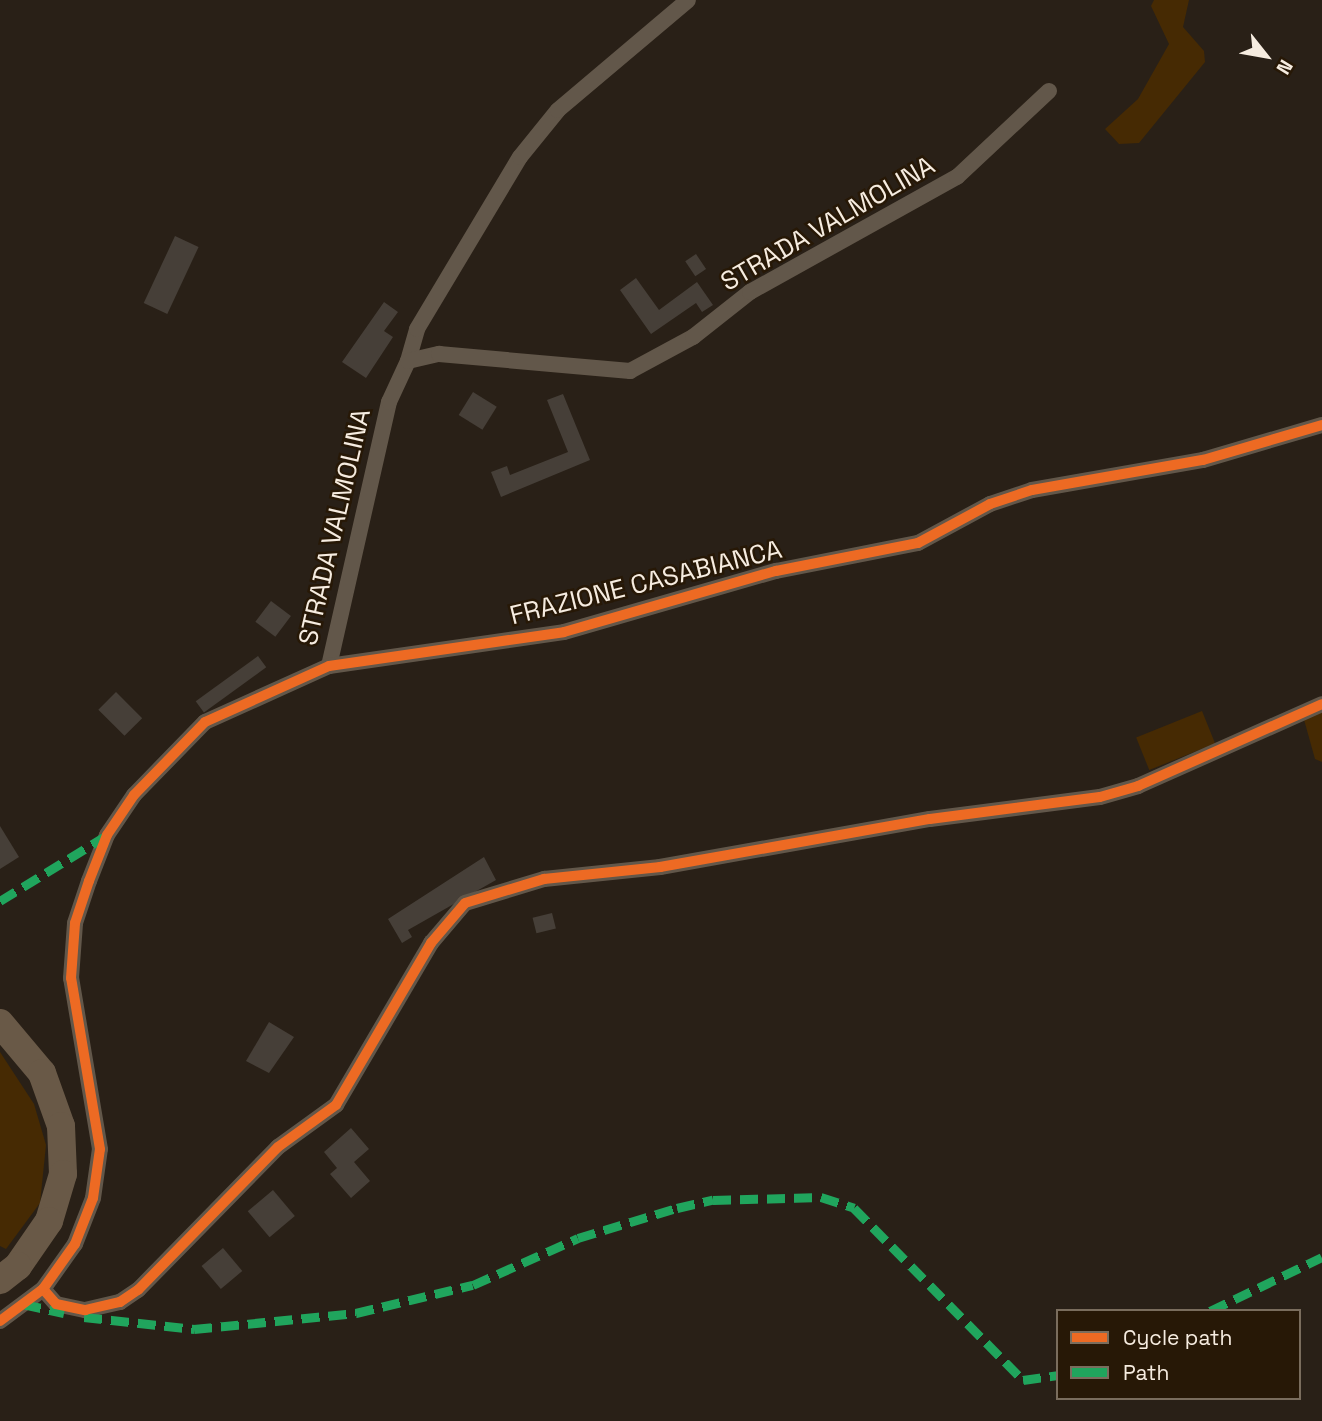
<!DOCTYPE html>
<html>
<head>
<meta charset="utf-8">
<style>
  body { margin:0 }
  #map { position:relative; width:1322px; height:1421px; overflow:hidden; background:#292017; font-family:"Space Grotesk",sans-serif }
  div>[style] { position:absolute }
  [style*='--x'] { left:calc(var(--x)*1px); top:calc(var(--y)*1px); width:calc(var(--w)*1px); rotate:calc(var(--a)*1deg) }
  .green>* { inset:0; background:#462a03; transform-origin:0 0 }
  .building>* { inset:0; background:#463f38; transform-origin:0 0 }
  .minor>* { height:16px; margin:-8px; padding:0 8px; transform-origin:8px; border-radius:8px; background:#62574a }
  .motorway>* { height:28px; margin:-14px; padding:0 14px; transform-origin:14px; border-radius:14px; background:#695947 }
  .quiet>* { height:9px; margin-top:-4.5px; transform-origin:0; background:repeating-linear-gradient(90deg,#20a55d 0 18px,transparent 0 27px) }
  .cycleway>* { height:10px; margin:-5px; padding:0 5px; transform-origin:5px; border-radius:5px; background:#ed6a23 }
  span { translate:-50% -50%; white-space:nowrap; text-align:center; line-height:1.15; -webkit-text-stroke:5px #271806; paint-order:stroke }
  .street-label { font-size:26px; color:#f6ece0 }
  .legend { position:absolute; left:1056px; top:1309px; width:245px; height:91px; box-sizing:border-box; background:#271806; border:2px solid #7a6d5d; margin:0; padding:9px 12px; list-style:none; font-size:21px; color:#f6ece0 }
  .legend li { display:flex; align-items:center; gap:14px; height:35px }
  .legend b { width:35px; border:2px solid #7a6d5d }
  .north { position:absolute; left:1231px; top:21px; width:70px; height:70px; -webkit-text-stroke:5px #271806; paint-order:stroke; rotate:121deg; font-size:19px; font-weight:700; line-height:28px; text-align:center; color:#f6ece0 }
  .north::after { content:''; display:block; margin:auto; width:24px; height:32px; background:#f6ece0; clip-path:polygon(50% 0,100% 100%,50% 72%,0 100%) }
</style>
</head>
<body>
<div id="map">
  <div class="green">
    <i style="clip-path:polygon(1154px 0,1189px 0,1183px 27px,1204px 51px,1205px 62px,1139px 143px,1119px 144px,1105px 129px,1138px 99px,1169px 44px,1151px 6px)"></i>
    <i style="clip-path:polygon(1322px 705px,1322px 762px,1315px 759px,1303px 716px)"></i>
    <i style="left:1202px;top:711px;width:35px;height:71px;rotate:68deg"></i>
    <i style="clip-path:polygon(0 1052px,34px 1104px,46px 1145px,40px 1203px,6px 1249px,0 1246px)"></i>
  </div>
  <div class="building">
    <i style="left:175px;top:236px;width:26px;height:74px;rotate:25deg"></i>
    <i style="left:696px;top:254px;width:18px;height:13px;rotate:56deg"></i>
    <i style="clip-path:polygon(636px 278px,659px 310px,697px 282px,713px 305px,702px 312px,696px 303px,651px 334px,620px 290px)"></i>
    <i style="clip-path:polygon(384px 302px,398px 312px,384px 331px,393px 337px,366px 378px,342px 362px)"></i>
    <i style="left:473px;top:392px;width:28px;height:27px;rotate:32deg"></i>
    <i style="clip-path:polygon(563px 394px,590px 460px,501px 497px,491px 472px,507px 466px,510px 475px,568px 452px,547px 400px)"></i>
    <i style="left:271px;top:601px;width:25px;height:26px;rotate:37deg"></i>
    <i style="left:258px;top:656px;width:14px;height:77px;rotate:54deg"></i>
    <i style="left:116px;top:692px;width:37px;height:25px;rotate:45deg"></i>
    <i style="clip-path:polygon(0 826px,19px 857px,0 869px)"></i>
    <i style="clip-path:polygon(484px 857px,496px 880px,408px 930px,412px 937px,402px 943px,388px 919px)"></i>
    <i style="left:552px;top:913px;width:16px;height:20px;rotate:76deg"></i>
    <i style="clip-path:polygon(269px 1022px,294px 1037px,269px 1073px,246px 1061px)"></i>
    <i style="clip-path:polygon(351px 1128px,369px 1149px,354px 1162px,370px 1181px,351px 1198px,330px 1174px,337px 1168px,324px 1152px)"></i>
    <i style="left:273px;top:1190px;width:34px;height:33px;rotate:50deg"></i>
    <i style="left:223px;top:1248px;width:30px;height:28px;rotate:50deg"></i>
  </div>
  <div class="minor">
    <i style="--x:408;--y:361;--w:33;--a:-74"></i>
    <i style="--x:417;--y:329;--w:200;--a:-59.1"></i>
    <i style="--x:520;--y:157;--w:60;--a:-51"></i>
    <i style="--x:558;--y:110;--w:170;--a:-40.2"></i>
    <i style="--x:329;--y:666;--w:271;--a:-77.2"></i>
    <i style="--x:389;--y:402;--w:45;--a:-65.1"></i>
    <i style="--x:408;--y:361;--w:32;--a:-13"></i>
    <i style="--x:439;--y:354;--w:192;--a:5.1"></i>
    <i style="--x:630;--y:371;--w:72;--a:-28.4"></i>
    <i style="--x:693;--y:337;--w:73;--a:-38.3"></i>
    <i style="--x:750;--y:292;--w:237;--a:-29.1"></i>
    <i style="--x:957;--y:177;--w:126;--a:-43.1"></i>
    <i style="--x:43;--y:1289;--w:20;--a:49"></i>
    <i style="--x:56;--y:1304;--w:30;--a:12"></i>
    <i style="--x:85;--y:1310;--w:36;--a:-13"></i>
    <i style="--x:120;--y:1302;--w:22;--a:-34"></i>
    <i style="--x:138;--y:1290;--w:200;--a:-45.6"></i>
    <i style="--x:278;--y:1147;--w:72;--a:-35.9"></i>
    <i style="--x:336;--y:1105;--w:188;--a:-59.6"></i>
    <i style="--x:431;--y:943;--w:52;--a:-49.6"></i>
    <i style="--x:465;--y:903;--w:83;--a:-16.9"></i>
    <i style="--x:544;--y:879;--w:117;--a:-5.9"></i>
    <i style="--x:660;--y:867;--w:274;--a:-10.1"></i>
    <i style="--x:930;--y:819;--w:171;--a:-7.4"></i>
    <i style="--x:1100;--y:797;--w:40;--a:-16"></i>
    <i style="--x:1138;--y:786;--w:201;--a:-24"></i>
    <i style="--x:0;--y:1321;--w:54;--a:-36.7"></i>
    <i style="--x:43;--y:1289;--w:55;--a:-54.6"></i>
    <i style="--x:75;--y:1244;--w:49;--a:-68.6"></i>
    <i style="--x:93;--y:1198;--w:49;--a:-81.9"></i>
    <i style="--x:100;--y:1149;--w:173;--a:-99.6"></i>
    <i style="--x:71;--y:978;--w:55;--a:-85.8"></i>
    <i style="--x:75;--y:923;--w:44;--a:-71.6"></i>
    <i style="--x:89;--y:881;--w:49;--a:-68.6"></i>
    <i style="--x:107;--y:835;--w:48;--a:-56"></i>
    <i style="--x:134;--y:795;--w:102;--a:-45.8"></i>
    <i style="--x:205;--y:722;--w:136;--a:-24.3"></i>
    <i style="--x:329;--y:666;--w:237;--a:-8.2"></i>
    <i style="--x:564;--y:632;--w:221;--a:-16.1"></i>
    <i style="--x:776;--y:571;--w:145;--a:-11.2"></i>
    <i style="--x:918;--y:543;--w:82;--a:-28.4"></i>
    <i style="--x:990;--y:504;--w:44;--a:-18.4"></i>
    <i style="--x:1032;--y:490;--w:174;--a:-10"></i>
    <i style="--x:1203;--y:460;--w:124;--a:-16.4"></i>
  </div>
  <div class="motorway">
    <i style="--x:0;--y:1023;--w:65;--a:50"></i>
    <i style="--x:42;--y:1073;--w:56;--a:70.3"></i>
    <i style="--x:61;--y:1126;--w:48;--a:87.6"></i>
    <i style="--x:63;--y:1174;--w:49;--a:106.6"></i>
    <i style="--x:49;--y:1221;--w:55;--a:124.6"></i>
    <i style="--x:18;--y:1266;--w:23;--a:142"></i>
  </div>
  <div class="quiet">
    <i style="--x:0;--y:901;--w:122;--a:-31.6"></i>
    <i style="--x:23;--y:1304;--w:42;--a:12.4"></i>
    <i style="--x:1210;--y:1311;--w:124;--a:-25.7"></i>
    <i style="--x:84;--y:1317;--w:111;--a:6.2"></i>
    <i style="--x:194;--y:1329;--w:163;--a:-5.6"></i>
    <i style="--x:356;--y:1313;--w:120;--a:-13.5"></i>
    <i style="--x:473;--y:1285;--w:115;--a:-24.1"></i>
    <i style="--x:578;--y:1238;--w:103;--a:-16.9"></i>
    <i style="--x:677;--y:1208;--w:37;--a:-13"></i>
    <i style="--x:713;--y:1200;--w:108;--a:-1.6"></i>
    <i style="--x:821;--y:1197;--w:35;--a:18"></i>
    <i style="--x:854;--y:1208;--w:241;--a:45.5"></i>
    <i style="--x:1023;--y:1380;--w:35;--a:-8"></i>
  </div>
  <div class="cycleway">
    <i style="--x:43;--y:1289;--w:20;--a:49"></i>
    <i style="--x:56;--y:1304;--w:30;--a:12"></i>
    <i style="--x:85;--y:1310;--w:36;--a:-13"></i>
    <i style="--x:120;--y:1302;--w:22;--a:-34"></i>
    <i style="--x:138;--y:1290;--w:200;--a:-45.6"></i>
    <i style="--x:278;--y:1147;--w:72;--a:-35.9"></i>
    <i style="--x:336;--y:1105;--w:188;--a:-59.6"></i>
    <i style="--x:431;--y:943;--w:52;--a:-49.6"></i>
    <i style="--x:465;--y:903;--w:83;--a:-16.9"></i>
    <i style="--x:544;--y:879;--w:117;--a:-5.9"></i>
    <i style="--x:660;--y:867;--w:274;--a:-10.1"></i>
    <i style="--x:930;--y:819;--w:171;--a:-7.4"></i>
    <i style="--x:1100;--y:797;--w:40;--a:-16"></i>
    <i style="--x:1138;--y:786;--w:201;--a:-24"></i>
    <i style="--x:0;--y:1321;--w:54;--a:-36.7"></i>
    <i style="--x:43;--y:1289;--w:55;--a:-54.6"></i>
    <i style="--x:75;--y:1244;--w:49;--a:-68.6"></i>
    <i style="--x:93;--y:1198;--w:49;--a:-81.9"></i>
    <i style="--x:100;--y:1149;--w:173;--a:-99.6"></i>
    <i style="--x:71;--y:978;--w:55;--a:-85.8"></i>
    <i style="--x:75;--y:923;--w:44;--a:-71.6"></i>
    <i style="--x:89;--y:881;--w:49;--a:-68.6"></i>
    <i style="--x:107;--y:835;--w:48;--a:-56"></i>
    <i style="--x:134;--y:795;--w:102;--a:-45.8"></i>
    <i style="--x:205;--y:722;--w:136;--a:-24.3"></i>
    <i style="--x:329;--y:666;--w:237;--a:-8.2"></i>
    <i style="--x:564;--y:632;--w:221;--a:-16.1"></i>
    <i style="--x:776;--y:571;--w:145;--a:-11.2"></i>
    <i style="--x:918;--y:543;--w:82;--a:-28.4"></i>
    <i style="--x:990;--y:504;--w:44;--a:-18.4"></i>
    <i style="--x:1032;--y:490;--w:174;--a:-10"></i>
    <i style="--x:1203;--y:460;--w:124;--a:-16.4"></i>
  </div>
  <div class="street-label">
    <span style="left:828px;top:224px;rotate:-30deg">STRADA VALMOLINA</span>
    <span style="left:335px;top:527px;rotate:-77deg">STRADA VALMOLINA</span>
    <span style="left:646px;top:583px;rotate:-14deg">FRAZIONE CASABIANCA</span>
  </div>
  <ul class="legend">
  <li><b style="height:9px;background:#ed6a23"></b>Cycle path</li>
  <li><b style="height:9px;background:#20a55d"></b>Path</li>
  </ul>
  <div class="north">N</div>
</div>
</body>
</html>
